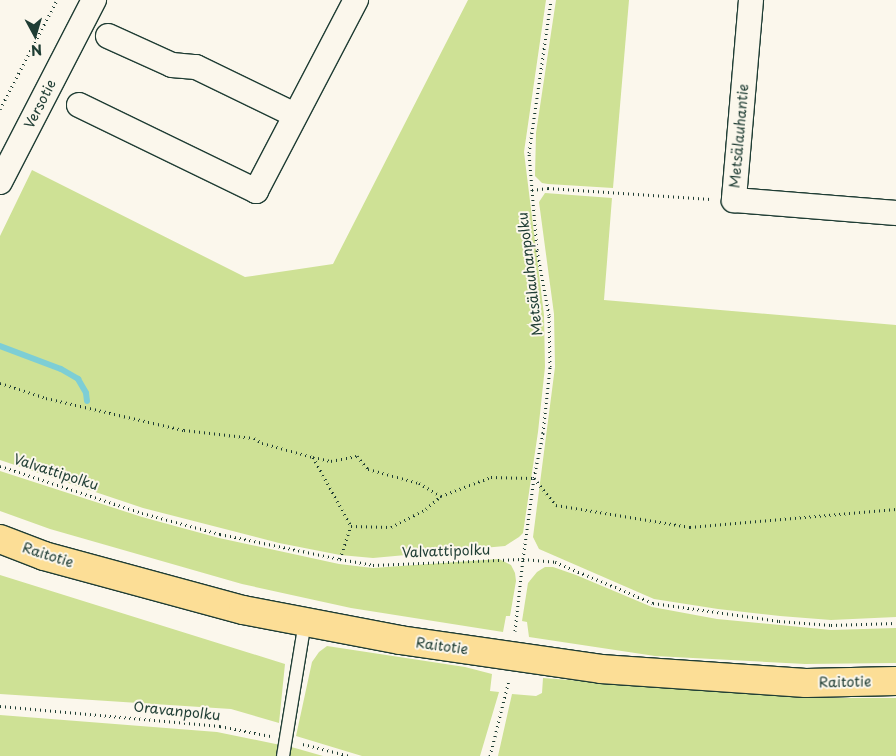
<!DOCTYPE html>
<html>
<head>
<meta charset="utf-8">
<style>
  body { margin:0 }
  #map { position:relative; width:896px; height:756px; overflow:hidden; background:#fbf7ec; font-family:"Playpen Sans",sans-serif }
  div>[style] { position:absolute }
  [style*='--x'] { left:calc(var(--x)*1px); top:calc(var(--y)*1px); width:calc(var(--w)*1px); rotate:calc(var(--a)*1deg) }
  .green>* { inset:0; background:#cee195 }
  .stream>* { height:6px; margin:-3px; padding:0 3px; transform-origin:3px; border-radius:3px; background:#7dced5 }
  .path>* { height:3px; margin-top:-1.5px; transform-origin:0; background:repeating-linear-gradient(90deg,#1f3d34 0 1px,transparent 0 5px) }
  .roads { filter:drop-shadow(1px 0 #1f3d34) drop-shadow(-1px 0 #1f3d34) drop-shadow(0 1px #1f3d34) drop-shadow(0 -1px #1f3d34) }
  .lane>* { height:12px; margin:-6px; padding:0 6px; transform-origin:6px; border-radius:6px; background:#fbf7ec }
  .street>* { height:24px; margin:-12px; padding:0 12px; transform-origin:12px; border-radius:12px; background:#fbf7ec }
  .primary>* { height:28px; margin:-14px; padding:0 14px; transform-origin:14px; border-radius:14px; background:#fcde96 }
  span { translate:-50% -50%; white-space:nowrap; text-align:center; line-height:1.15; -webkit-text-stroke:4px #fbf7ec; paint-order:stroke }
  .street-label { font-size:14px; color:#1f3d34 }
  .north { position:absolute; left:10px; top:10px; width:50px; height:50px; -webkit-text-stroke:4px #fbf7ec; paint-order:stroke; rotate:174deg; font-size:14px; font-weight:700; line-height:20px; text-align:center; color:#1f3d34 }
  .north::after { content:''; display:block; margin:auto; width:18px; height:22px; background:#1f3d34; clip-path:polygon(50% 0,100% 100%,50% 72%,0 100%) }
</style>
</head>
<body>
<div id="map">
  <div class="green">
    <i style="clip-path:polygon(468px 0,546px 0,524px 152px,544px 315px,545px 367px,538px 432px,523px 533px,519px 537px,505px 546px,373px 558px,340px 555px,279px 543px,143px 508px,0 460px,0 236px,32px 170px,245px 277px,333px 264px)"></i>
    <i style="clip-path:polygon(556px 0,629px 0,613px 188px,548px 184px,542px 183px,535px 176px,536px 133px)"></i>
    <i style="clip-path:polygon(545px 193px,612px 198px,604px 300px,896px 325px,896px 617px,831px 620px,780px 616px,718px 609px,654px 599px,539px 549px,533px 537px,555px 367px,554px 314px,539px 202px)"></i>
    <i style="clip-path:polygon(0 471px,142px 517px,219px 538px,339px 564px,373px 568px,499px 559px,511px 565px,515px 573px,516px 581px,510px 616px,506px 616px,503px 632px,351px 608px,242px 584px,50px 529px,0 511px)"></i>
    <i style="clip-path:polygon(545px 567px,553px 567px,576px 575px,652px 607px,717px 619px,831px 630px,896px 628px,896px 663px,805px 664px,655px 656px,529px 637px,527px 622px,522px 621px,528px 583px,537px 572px)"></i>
    <i style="clip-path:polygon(0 575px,285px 664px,279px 723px,231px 709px,0 694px)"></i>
    <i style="clip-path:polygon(327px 646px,465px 667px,492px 674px,490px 691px,499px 692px,480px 756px,362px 756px,296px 736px,312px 662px,319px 652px)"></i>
    <i style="clip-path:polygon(543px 678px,806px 698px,896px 698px,896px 756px,498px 756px,512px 694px,536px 696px,542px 693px)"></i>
    <i style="clip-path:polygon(0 715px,217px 732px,295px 748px,323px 756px,0 756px)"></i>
  </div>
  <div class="stream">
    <i style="--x:0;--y:346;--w:65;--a:20.7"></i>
    <i style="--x:61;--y:369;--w:20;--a:30"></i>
    <i style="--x:78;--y:379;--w:16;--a:60"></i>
    <i style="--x:86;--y:393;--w:8;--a:83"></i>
  </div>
  <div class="path">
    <i style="--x:0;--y:109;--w:123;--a:-62.4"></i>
    <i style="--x:532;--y:190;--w:16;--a:-7"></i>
    <i style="--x:548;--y:188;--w:163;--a:3.9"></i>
    <i style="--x:0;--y:383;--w:48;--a:18.1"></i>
    <i style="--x:46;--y:398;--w:142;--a:13.1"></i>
    <i style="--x:184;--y:430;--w:70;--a:6.5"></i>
    <i style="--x:254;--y:438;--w:9;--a:32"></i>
    <i style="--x:262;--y:443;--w:53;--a:15.4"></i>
    <i style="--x:313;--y:457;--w:79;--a:61.2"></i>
    <i style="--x:351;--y:526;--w:40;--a:1.4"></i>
    <i style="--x:391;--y:527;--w:39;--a:-27"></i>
    <i style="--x:426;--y:509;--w:20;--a:-41"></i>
    <i style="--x:441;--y:496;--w:53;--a:-20.8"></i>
    <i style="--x:491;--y:477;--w:43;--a:1.3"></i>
    <i style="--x:534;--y:478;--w:35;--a:51"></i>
    <i style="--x:556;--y:505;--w:136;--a:9.3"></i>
    <i style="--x:690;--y:527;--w:207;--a:-5"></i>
    <i style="--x:313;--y:457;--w:18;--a:13"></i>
    <i style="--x:331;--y:461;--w:26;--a:-11"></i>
    <i style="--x:357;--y:456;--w:17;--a:50"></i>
    <i style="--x:368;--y:469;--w:53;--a:15.4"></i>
    <i style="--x:419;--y:483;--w:26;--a:31"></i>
    <i style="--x:0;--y:466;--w:150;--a:18.3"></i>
    <i style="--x:142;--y:513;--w:81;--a:15.1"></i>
    <i style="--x:220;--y:534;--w:123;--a:11.8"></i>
    <i style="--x:340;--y:559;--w:34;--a:10"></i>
    <i style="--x:373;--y:565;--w:150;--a:-2.3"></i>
    <i style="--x:523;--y:559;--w:32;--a:5"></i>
    <i style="--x:555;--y:562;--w:106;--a:22.7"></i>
    <i style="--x:653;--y:603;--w:127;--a:8.1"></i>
    <i style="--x:779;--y:621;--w:52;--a:4.4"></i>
    <i style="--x:831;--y:625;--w:65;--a:-1.8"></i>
    <i style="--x:340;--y:559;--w:35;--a:-72"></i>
    <i style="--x:515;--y:631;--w:72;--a:-83.7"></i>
    <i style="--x:523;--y:559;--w:82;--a:-82.3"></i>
    <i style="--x:534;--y:478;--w:46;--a:-78.7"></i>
    <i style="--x:543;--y:433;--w:66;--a:-83.9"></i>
    <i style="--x:550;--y:367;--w:52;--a:-91.1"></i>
    <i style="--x:549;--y:315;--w:66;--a:-100.5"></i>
    <i style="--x:537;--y:250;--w:97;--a:-94.7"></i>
    <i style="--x:529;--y:153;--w:155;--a:-81.8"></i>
    <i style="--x:0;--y:706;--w:221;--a:5.2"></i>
    <i style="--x:220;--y:726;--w:51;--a:11.3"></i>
    <i style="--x:303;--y:744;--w:49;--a:14.3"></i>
    <i style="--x:490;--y:756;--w:78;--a:-76"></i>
  </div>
  <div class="roads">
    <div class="lane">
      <i style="--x:283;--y:756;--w:136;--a:-80.7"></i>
    </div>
    <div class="street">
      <i style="--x:751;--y:0;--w:201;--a:94.9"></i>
      <i style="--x:734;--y:200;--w:163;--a:4.6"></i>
      <i style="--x:108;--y:36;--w:70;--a:24.4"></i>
      <i style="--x:172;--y:65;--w:24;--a:5"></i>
      <i style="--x:196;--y:67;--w:110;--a:25.9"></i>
      <i style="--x:79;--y:105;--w:197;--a:25.9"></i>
      <i style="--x:256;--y:191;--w:216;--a:-62.4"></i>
      <i style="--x:0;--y:182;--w:205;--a:-62.7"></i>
    </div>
    <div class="primary">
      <i style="--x:0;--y:539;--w:47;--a:21.1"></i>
      <i style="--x:44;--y:556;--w:206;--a:15.2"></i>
      <i style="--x:243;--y:610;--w:160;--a:10.8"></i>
      <i style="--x:400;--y:640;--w:203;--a:8.2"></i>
      <i style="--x:601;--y:669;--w:205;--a:3.9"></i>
      <i style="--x:806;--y:683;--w:90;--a:-1.3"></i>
    </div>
  </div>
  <div class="street-label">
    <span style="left:40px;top:104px;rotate:-63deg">Versotie</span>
    <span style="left:739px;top:136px;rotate:-85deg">Metsälauhantie</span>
    <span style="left:530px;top:274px;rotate:-97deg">Metsälauhanpolku</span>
    <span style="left:56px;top:472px;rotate:18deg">Valvattipolku</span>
    <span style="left:446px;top:551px;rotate:-2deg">Valvattipolku</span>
    <span style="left:48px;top:555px;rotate:18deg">Raitotie</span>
    <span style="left:442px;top:646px;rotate:8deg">Raitotie</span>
    <span style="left:845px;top:682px;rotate:-1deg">Raitotie</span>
    <span style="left:177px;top:711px;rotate:6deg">Oravanpolku</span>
  </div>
  <div class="north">N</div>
</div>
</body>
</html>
